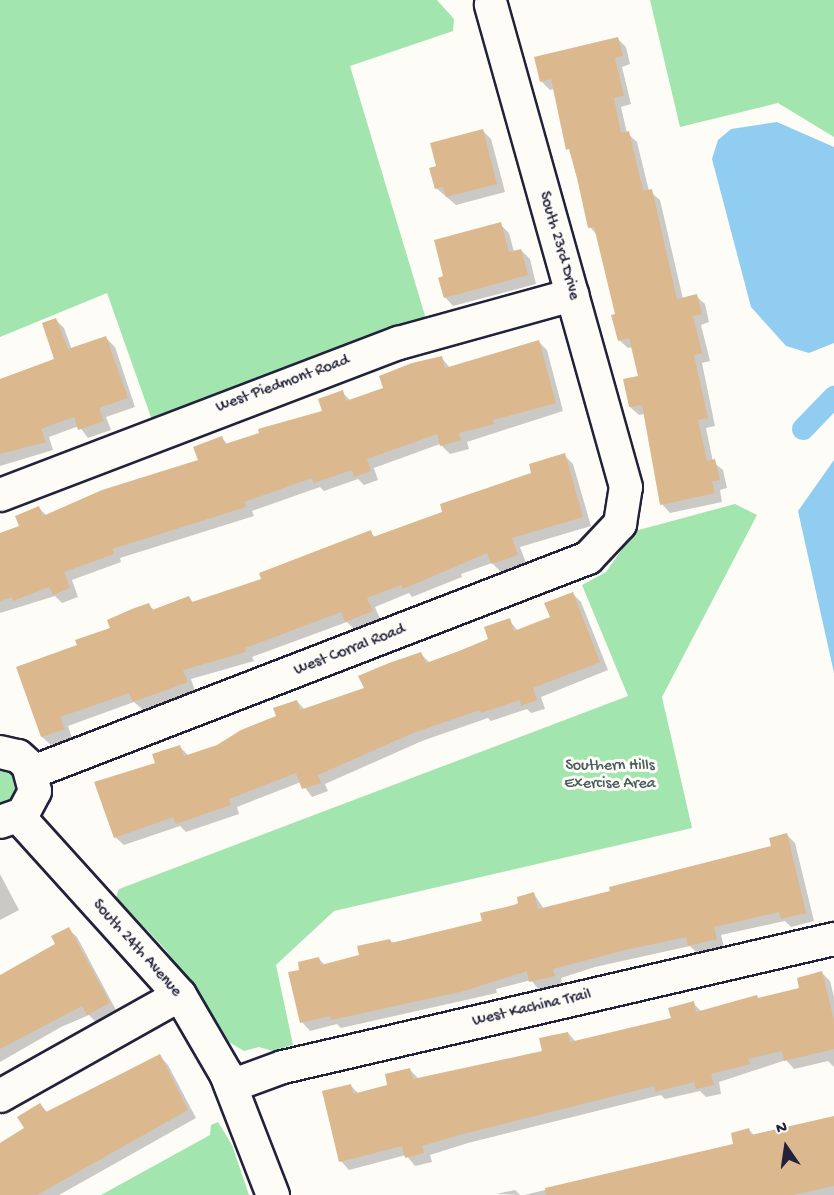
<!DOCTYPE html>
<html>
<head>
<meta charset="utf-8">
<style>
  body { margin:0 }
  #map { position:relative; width:834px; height:1195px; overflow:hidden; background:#fdfcf7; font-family:"Gochi Hand",sans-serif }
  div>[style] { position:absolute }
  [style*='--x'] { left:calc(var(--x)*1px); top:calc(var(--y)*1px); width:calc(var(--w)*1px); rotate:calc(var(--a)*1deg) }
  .green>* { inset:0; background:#a3e5af }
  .water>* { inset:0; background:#91cdf1 }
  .shadow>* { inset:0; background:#0003 }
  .canal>* { height:22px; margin:-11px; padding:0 11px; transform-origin:11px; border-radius:11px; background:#91cdf1 }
  .building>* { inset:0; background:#dbb88d }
  .roads { filter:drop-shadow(2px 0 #22223b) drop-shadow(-2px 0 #22223b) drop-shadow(0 2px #22223b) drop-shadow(0 -2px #22223b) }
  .minor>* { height:32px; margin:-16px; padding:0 16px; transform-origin:16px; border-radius:16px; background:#fdfcf7 }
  span { translate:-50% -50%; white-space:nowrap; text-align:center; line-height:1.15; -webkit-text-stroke:6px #fdfcf7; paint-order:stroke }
  .street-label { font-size:16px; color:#22223b }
  .park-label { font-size:16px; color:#495c5e }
  .north { position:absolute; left:756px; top:1117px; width:60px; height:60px; -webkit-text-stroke:4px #fdfcf7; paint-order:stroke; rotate:347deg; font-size:16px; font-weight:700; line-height:24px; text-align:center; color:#22223b }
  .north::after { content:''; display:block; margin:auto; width:21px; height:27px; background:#22223b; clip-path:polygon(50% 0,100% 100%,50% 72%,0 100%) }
</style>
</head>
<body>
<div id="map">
  <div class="green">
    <i style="clip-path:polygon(0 0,437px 0,454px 19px,453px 31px,350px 66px,426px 319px,371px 335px,152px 420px,107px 293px,0 337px)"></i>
    <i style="clip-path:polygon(650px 0,834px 0,834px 137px,778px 103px,680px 127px)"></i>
    <i style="clip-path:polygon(735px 504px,757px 515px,662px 697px,692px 828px,334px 911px,276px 965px,293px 1045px,273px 1051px,259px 1047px,244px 1051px,229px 1042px,165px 949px,116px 897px,119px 889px,628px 696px,582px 585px,606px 572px,635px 531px)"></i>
    <i style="clip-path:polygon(0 752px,33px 772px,0 822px)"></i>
    <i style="clip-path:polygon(218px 1122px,232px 1145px,249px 1195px,101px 1195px,210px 1135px,211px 1125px)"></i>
  </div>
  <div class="water">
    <i style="clip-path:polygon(777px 122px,834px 147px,834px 343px,809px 353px,786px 346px,751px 307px,712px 159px,718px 140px,731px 129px)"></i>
    <i style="clip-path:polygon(834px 460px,834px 673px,798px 511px)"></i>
  </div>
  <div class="shadow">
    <i style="clip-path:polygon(617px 38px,626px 47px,630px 64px,622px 67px,631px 104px,621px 107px,627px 133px,637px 142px,649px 191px,660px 200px,683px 299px,696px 296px,705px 304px,709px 322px,701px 325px,710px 361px,702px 363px,715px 426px,706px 428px,713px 462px,723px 470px,727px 488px,720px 490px,722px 502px,670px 513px,662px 504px,645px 414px,639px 415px,630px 407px,640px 377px,633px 347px,628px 348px,619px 340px,617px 316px,597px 235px,590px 227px,554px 89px,550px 90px,541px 81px)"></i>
    <i style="clip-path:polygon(483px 131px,491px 139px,505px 192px,456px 205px,436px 188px,438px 167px)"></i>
    <i style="clip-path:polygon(500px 224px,509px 233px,514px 252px,521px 250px,530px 259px,536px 284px,453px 306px,445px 297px)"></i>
    <i style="clip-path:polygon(56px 320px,64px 328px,72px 350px,106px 338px,115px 347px,135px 407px,106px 417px,111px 430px,88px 438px,79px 426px,49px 437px,53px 450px,0 466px,0 381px,56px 360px)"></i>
    <i style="clip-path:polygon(538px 341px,547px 350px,563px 411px,467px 442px,469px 449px,450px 454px,440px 444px,374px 468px,378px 480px,364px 485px,358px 479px,324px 491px,320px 487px,252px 511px,254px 516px,120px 558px,121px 562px,72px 580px,78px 597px,62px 603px,55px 596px,0 613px,0 535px,21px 527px,39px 508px,47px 516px,200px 461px,222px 438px,228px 445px,324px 412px,342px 392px,351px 401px,385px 389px,441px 357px,450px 368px)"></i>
    <i style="clip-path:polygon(564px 455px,573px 464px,591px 526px,520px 547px,526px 563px,501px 572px,492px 563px,461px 574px,462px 577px,412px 597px,409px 593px,375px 607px,380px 619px,355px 630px,347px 622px,252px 657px,254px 661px,191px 679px,195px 691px,143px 710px,134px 702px,68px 726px,72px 738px,51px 745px,42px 737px,18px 668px,79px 646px,149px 605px,155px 611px,189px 598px,194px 603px,263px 580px,370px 532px,375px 537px,444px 513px,533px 474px)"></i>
    <i style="clip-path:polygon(572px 593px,581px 602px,608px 670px,541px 697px,545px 709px,531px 713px,527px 709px,491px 721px,488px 718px,422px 741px,325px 784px,328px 791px,312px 797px,301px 782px,237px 807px,239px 814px,186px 832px,180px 826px,124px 845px,115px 837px,157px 764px,180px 747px,189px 756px,218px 746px,278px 717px,297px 701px,305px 710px,366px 689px,421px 654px,430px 663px,489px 640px,509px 620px,518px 631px,552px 618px)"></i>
    <i style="clip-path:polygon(787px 835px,795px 843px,814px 921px,791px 927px,785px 921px,721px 935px,724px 947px,698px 954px,690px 946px,595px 967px,561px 978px,562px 985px,539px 990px,531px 980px,496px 989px,497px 993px,341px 1028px,337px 1024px,310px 1031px,302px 1022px,301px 971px,318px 958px,325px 965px,361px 956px,390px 940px,394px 944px,484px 922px,534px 894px,544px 909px,772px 847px)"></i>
    <i style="clip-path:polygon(0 874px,19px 910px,0 920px)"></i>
    <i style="clip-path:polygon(68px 929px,77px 937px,117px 1012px,97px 1023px,89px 1015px,61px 1027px,0 1062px,0 977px,57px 944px)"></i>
    <i style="clip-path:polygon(822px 973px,830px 981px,834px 997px,834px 1067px,828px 1061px,794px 1069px,786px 1060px,719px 1082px,721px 1094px,706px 1097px,700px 1091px,665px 1099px,661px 1095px,468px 1143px,430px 1155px,432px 1162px,415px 1166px,406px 1155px,349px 1170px,341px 1161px,350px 1085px,359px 1094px,389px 1086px,410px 1070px,419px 1079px,544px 1052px,568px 1033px,576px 1042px,673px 1020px,693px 1003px,702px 1012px,757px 997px,760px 1000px,801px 989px)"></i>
    <i style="clip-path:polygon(160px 1056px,168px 1065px,196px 1118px,59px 1195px,0 1195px,0 1145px,26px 1129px,40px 1105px,48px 1113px)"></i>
    <i style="clip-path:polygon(834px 1118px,834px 1195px,524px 1195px,735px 1145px,749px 1130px,755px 1136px)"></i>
    <i style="clip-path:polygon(515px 1190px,520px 1195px,496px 1194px)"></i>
  </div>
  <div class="canal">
    <i style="--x:803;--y:429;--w:45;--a:-45.9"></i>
  </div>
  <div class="building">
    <i style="clip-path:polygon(618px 37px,623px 56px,615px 58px,624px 96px,614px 98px,621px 133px,629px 131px,643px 191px,652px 189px,677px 299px,697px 294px,702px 314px,693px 316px,702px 353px,694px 355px,708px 418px,698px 420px,707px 461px,715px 459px,720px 480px,712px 481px,715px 493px,660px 505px,642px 405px,629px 407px,623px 379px,638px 376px,629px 338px,618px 341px,611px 315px,615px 314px,594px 227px,588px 228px,577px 178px,569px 149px,566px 150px,551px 79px,540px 82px,534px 57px)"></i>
    <i style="clip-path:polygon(483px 129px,497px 184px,446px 197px,443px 187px,435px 189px,429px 168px,436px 166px,430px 143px)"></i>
    <i style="clip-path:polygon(501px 222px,509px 252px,521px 249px,528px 275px,444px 298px,438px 278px,443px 276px,434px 240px)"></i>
    <i style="clip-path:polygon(56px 318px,68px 349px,106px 336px,128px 398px,99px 408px,104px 421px,78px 430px,74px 417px,41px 429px,46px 442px,0 454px,0 379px,54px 359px,42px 323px)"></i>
    <i style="clip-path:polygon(539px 340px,556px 403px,493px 420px,494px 424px,459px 433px,461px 440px,440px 446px,437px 434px,367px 459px,371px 471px,354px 477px,352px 470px,314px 483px,312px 478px,244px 502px,246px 507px,112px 549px,114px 554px,64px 572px,70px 588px,53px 595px,49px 587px,13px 601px,12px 597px,0 601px,0 533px,19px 526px,15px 516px,39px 506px,43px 516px,102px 490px,198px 460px,193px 447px,222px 436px,225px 444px,259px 433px,258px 429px,322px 411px,318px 399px,343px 390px,346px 401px,383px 388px,379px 376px,412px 363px,442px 356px,445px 368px)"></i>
    <i style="clip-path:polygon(565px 453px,583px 517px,512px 538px,518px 555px,491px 564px,487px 553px,403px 589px,401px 585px,367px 598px,373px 611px,345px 622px,341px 612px,245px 648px,246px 652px,183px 670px,188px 682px,133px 702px,129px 693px,60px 717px,65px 729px,41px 737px,16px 667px,77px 645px,75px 640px,110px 628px,107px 620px,132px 609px,149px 603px,152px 610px,189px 596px,192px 602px,261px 579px,259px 573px,371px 530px,373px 537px,442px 512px,440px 504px,531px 473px,529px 464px)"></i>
    <i style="clip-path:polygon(573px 592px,600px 662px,533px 688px,537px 700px,521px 706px,520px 700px,481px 713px,480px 710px,413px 733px,318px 775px,321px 783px,302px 789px,296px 773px,229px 799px,231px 805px,176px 824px,173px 817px,114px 838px,94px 782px,155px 763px,152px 754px,180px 745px,184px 756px,217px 745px,241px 730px,276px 716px,273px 708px,297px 700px,300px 710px,364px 688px,358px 676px,389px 663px,421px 652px,426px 663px,459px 651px,488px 639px,484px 627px,510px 618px,514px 631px,550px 617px,544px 603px)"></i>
    <i style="clip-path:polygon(787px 833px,806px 913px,781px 919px,779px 912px,714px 927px,717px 939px,688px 946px,686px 937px,625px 950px,553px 969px,555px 976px,529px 982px,527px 971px,464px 991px,331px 1020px,330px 1016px,300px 1023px,288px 972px,299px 970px,298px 962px,319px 957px,321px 965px,359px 955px,357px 946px,390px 939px,391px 943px,482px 921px,480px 913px,518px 904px,517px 897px,534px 892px,538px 909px,610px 891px,609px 887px,771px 846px,769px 838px)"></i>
    <i style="clip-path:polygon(69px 927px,110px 1003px,87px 1015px,82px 1006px,0 1049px,0 975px,55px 944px,51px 936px)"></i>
    <i style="clip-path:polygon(822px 971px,834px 1020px,834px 1049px,784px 1061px,782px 1051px,748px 1059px,750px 1064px,711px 1074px,714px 1085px,696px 1089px,694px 1082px,655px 1092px,654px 1086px,459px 1135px,422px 1146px,424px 1153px,405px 1158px,402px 1146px,339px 1162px,322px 1091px,351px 1084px,353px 1094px,387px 1085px,385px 1074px,410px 1068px,413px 1079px,542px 1051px,539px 1038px,568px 1032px,570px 1042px,671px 1018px,668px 1008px,694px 1001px,696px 1012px,757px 995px,758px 998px,799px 988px,797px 978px)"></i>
    <i style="clip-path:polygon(160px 1054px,188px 1110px,37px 1195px,0 1195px,0 1143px,24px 1128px,17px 1117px,40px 1103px,46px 1112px)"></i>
    <i style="clip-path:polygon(834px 1116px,834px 1186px,793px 1195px,546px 1195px,545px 1188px,733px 1144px,731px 1133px,749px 1128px,751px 1135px)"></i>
  </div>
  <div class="roads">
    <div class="minor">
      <i style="--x:0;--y:495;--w:427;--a:-20.9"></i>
      <i style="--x:399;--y:343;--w:180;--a:-15.5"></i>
      <i style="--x:0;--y:752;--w:18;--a:13"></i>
      <i style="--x:18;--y:756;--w:13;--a:42"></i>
      <i style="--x:28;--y:765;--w:27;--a:75"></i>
      <i style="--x:35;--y:791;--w:26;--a:118"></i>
      <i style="--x:23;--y:814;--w:24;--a:161"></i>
      <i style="--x:33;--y:772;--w:595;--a:-21.09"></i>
      <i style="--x:588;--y:558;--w:47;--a:-46.7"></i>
      <i style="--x:620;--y:524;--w:37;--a:-81"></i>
      <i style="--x:626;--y:487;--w:501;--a:-105.65"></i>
      <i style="--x:19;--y:817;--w:240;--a:47.9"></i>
      <i style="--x:180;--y:995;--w:91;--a:59.8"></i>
      <i style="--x:226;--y:1074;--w:130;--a:68.8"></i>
      <i style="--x:231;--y:1086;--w:55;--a:-20.1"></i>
      <i style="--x:283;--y:1067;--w:566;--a:-13.08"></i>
      <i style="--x:0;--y:1096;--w:206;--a:-29.3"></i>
    </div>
  </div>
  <div class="street-label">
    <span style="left:558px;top:246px;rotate:74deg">South 23rd Drive</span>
    <span style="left:283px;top:385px;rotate:-20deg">West Piedmont Road</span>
    <span style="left:350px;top:651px;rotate:-21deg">West Corral Road</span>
    <span style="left:136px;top:949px;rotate:48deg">South 24th Avenue</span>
    <span style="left:532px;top:1009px;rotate:-13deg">West Kachina Trail</span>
  </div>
  <div class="park-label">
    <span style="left:610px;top:776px">Southern Hills<br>Exercise Area</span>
  </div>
  <div class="north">N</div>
</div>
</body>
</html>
